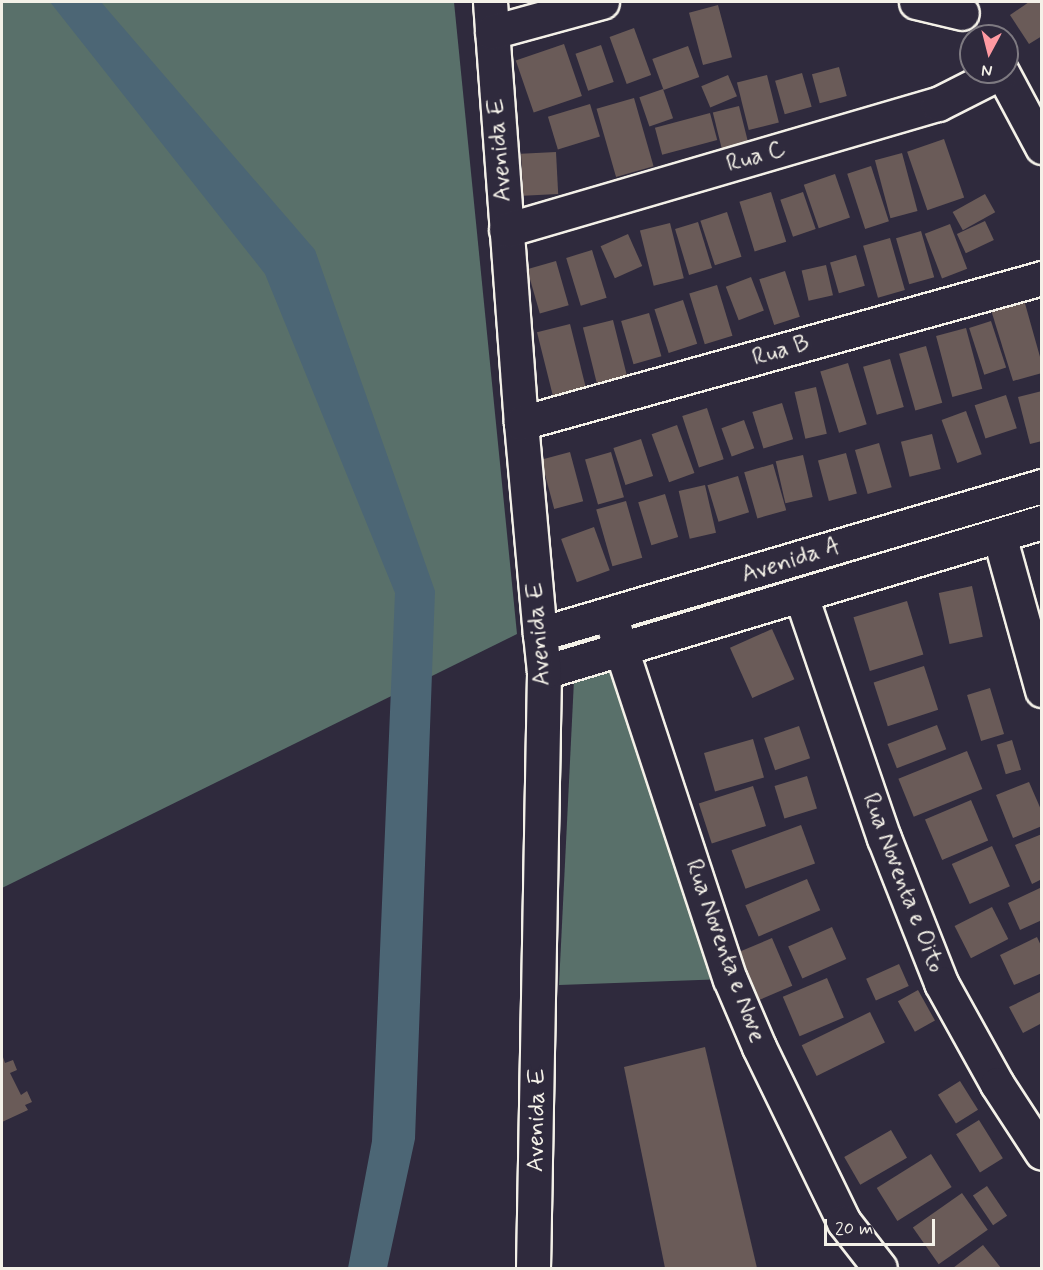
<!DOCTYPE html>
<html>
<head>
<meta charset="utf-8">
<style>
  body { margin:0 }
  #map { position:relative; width:1043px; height:1270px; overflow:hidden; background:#2f2a3d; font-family:Mynerve,sans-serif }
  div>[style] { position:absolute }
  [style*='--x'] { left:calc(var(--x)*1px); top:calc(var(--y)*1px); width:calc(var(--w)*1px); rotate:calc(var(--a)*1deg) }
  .green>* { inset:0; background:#59706a }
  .water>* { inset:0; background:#4c6675 }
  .building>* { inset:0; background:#6a5b58; transform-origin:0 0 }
  .roads { filter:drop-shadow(2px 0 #f4f1e8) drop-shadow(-2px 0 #f4f1e8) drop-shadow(0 2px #f4f1e8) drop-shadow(0 -2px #f4f1e8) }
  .minor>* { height:33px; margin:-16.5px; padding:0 16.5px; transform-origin:16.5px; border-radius:16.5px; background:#2f2a3d }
  .major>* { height:33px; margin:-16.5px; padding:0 16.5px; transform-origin:16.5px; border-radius:16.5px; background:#2f2a3d }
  span { translate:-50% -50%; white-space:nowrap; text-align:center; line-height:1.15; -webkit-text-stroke:6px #2f2a3d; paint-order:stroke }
  .street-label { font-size:24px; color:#f4f1e8 }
  .frame { position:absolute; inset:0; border:3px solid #f4f1e8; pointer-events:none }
  .north { position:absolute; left:959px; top:24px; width:60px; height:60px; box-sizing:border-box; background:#2f2a3d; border:2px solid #7e7a81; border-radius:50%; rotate:187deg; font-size:16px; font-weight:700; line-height:24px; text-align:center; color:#f4f1e8 }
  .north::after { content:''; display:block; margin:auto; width:21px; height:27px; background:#ff9aa2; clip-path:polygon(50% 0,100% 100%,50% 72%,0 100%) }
  .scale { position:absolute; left:824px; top:1219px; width:111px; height:27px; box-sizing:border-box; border:3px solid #f4f1e8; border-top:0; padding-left:8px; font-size:18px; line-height:21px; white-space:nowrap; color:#f4f1e8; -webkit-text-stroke:4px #2f2a3d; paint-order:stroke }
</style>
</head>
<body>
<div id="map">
  <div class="green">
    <i style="clip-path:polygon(2px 2px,454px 2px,517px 634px,2px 888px)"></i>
    <i style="clip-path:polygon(619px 671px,727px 979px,559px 985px,574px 680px)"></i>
  </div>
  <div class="water">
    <i style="clip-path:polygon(50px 2px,101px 2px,315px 250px,435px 591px,415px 1139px,387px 1268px,348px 1268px,372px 1141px,395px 593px,265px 274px)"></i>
  </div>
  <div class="building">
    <i style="clip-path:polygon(1029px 2px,1042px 2px,1042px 36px,1029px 44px,1010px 15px)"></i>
    <i style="left:718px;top:5px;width:54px;height:30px;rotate:75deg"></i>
    <i style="left:634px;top:28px;width:50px;height:26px;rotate:70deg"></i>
    <i style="left:564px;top:44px;width:55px;height:51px;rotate:71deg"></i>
    <i style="left:601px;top:45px;width:39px;height:27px;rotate:71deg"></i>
    <i style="left:688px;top:46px;width:33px;height:38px;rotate:70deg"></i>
    <i style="left:839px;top:67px;width:30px;height:28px;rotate:75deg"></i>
    <i style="left:802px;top:73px;width:35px;height:28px;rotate:74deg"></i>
    <i style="left:728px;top:75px;width:23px;height:29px;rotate:67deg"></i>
    <i style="left:767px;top:75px;width:49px;height:31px;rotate:76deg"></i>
    <i style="left:663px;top:89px;width:31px;height:25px;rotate:71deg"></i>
    <i style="left:634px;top:98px;width:71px;height:39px;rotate:74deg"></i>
    <i style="left:590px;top:104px;width:34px;height:44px;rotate:73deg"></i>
    <i style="left:739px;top:106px;width:38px;height:27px;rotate:76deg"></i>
    <i style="left:710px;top:113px;width:28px;height:57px;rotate:75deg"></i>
    <i style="left:944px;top:139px;width:62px;height:39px;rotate:71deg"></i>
    <i style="left:556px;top:152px;width:42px;height:35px;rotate:87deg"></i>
    <i style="left:902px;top:153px;width:60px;height:28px;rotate:75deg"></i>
    <i style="left:871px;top:166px;width:58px;height:25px;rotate:72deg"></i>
    <i style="left:835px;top:174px;width:46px;height:33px;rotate:71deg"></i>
    <i style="left:771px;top:192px;width:52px;height:33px;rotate:73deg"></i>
    <i style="left:803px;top:192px;width:39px;height:24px;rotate:71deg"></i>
    <i style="left:985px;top:194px;width:21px;height:37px;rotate:61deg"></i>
    <i style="left:727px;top:212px;width:47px;height:28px;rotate:72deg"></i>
    <i style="left:985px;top:221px;width:21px;height:31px;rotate:65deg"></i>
    <i style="left:698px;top:222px;width:48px;height:24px;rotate:73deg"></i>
    <i style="left:670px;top:223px;width:57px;height:31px;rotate:76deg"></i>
    <i style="left:950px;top:224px;width:48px;height:27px;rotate:69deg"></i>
    <i style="left:921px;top:231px;width:48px;height:26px;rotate:74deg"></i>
    <i style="left:628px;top:234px;width:35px;height:30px;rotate:66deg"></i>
    <i style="left:890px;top:238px;width:54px;height:28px;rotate:74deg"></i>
    <i style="left:592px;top:250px;width:50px;height:27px;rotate:73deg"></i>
    <i style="left:856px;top:255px;width:32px;height:27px;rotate:74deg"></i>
    <i style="left:556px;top:261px;width:46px;height:30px;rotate:74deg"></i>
    <i style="left:826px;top:265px;width:31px;height:25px;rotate:77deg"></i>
    <i style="left:785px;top:271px;width:48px;height:27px;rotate:72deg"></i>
    <i style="left:751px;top:277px;width:36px;height:27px;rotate:69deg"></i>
    <i style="left:717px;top:285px;width:53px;height:29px;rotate:73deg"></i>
    <i style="left:683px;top:300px;width:46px;height:30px;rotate:72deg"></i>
    <i style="clip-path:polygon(1024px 300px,1042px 364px,1042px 373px,1013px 381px,991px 310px)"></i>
    <i style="left:649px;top:313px;width:45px;height:29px;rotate:74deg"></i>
    <i style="left:613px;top:320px;width:64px;height:31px;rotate:76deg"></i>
    <i style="left:991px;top:321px;width:49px;height:23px;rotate:72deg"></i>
    <i style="left:570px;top:324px;width:66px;height:34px;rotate:76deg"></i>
    <i style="left:966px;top:328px;width:63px;height:31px;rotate:75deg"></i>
    <i style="left:926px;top:346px;width:59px;height:28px;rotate:74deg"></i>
    <i style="left:890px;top:359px;width:50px;height:28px;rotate:74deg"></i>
    <i style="left:848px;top:363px;width:64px;height:29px;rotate:73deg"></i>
    <i style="left:816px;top:387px;width:48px;height:22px;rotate:77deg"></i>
    <i style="clip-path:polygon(1042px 391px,1042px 441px,1030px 444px,1018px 397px)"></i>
    <i style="left:1006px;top:395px;width:35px;height:33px;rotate:72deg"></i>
    <i style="left:782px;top:403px;width:38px;height:31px;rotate:73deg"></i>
    <i style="left:707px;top:408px;width:54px;height:26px;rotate:72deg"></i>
    <i style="left:966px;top:411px;width:46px;height:26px;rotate:70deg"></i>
    <i style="left:744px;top:420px;width:30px;height:24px;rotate:70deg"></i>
    <i style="left:677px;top:425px;width:51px;height:27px;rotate:70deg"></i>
    <i style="left:932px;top:434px;width:36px;height:32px;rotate:76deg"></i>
    <i style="left:641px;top:439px;width:39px;height:29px;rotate:72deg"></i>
    <i style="left:879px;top:443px;width:46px;height:25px;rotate:74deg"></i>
    <i style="left:570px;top:452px;width:51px;height:30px;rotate:75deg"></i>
    <i style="left:611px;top:452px;width:47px;height:27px;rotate:74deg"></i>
    <i style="left:846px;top:453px;width:42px;height:29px;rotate:75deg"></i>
    <i style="left:803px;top:455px;width:43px;height:28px;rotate:77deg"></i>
    <i style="left:773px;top:464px;width:48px;height:30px;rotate:74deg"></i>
    <i style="left:738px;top:476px;width:38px;height:32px;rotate:73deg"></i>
    <i style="left:705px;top:485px;width:49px;height:27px;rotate:77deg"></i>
    <i style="left:665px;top:494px;width:45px;height:28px;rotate:73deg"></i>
    <i style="left:626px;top:501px;width:59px;height:31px;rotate:74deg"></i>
    <i style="left:594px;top:527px;width:46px;height:35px;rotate:70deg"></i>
    <i style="left:972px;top:586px;width:52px;height:34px;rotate:78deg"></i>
    <i style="left:907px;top:601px;width:56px;height:56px;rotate:73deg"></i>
    <i style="left:772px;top:629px;width:55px;height:46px;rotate:66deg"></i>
    <i style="left:924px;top:666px;width:46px;height:53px;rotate:72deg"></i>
    <i style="left:990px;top:688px;width:48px;height:24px;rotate:73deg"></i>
    <i style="left:937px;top:725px;width:26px;height:53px;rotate:69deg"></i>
    <i style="left:799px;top:726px;width:34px;height:37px;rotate:71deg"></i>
    <i style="left:753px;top:739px;width:40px;height:51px;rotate:74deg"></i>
    <i style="left:1012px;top:740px;width:31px;height:16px;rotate:73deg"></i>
    <i style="left:967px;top:751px;width:41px;height:74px;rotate:68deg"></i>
    <i style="left:807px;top:776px;width:34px;height:34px;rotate:73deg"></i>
    <i style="clip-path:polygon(1029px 782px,1042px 812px,1042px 826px,1013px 838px,996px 795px)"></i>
    <i style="left:753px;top:786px;width:42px;height:57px;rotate:72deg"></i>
    <i style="left:971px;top:800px;width:44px;height:50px;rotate:67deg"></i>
    <i style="left:801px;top:825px;width:41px;height:74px;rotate:70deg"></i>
    <i style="clip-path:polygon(1042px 834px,1042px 879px,1032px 884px,1015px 845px)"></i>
    <i style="left:992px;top:846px;width:44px;height:44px;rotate:66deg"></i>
    <i style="left:807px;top:879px;width:34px;height:67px;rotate:67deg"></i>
    <i style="clip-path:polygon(1040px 888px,1042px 920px,1020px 930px,1008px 903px)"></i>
    <i style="left:992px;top:907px;width:36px;height:42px;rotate:63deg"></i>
    <i style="left:832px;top:927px;width:35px;height:48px;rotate:66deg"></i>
    <i style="clip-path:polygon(1037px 937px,1042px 948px,1042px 973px,1014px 985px,1000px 955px)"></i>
    <i style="left:772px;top:938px;width:52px;height:36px;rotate:67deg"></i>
    <i style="left:899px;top:964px;width:24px;height:36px;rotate:66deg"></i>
    <i style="left:827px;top:978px;width:43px;height:48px;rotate:67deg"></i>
    <i style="left:918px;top:990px;width:35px;height:23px;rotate:61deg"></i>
    <i style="clip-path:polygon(1042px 991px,1042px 1023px,1023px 1033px,1009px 1007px)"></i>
    <i style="left:870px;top:1012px;width:34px;height:76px;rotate:64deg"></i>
    <i style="clip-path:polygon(705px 1047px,757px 1268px,665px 1268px,624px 1067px)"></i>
    <i style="clip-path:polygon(2px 1054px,5px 1063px,13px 1060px,17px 1070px,10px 1073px,21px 1095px,27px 1091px,32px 1102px,25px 1105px,28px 1110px,2px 1122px)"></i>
    <i style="left:960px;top:1081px;width:34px;height:26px;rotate:58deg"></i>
    <i style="left:979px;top:1120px;width:45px;height:27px;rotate:58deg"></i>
    <i style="left:891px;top:1130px;width:32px;height:54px;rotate:60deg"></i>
    <i style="left:931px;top:1154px;width:39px;height:64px;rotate:58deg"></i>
    <i style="left:987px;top:1186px;width:36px;height:17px;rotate:56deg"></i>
    <i style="left:962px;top:1193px;width:45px;height:60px;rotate:55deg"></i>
    <i style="clip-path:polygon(983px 1245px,1001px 1268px,953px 1268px)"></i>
  </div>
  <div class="roads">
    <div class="minor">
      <i style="--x:490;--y:2;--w:422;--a:85.8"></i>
      <i style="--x:521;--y:423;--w:212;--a:84.9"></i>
      <i style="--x:916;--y:2;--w:47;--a:13.4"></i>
      <i style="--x:492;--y:32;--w:114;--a:-15.3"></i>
      <i style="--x:1002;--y:72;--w:85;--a:61.9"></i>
      <i style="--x:506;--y:230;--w:450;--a:-16.3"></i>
      <i style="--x:938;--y:104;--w:71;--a:-26.9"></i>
      <i style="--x:521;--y:423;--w:541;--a:-15.55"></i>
      <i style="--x:999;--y:535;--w:161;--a:74.5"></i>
      <i style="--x:801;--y:596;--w:256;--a:71.1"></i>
      <i style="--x:884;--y:838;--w:156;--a:68.5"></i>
      <i style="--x:941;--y:983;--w:115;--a:61"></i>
      <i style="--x:997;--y:1084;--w:82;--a:56.9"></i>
      <i style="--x:610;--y:615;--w:383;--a:71.8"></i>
      <i style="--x:730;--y:979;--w:74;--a:66.9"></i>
      <i style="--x:759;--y:1047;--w:195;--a:64.1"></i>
      <i style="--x:844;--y:1222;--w:58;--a:52"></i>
    </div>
    <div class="major">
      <i style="--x:544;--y:672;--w:520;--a:-16.76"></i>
      <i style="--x:533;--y:1268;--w:596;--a:-88.94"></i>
      <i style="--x:544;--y:672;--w:38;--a:-96"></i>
      <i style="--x:540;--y:634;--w:523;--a:-16.43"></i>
    </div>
  </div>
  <div class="street-label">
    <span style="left:500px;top:150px;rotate:-94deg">Avenida E</span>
    <span style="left:756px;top:157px;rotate:-16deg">Rua C</span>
    <span style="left:781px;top:351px;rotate:-16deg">Rua B</span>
    <span style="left:791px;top:561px;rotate:-17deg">Avenida A</span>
    <span style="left:539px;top:634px;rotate:-94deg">Avenida E</span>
    <span style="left:903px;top:883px;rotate:69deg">Rua Noventa e Oito</span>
    <span style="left:725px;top:951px;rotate:70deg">Rua Noventa e Nove</span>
    <span style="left:537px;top:1120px;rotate:-89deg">Avenida E</span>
  </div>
  <div class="frame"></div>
  <div class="north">N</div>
  <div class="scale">20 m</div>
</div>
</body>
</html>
